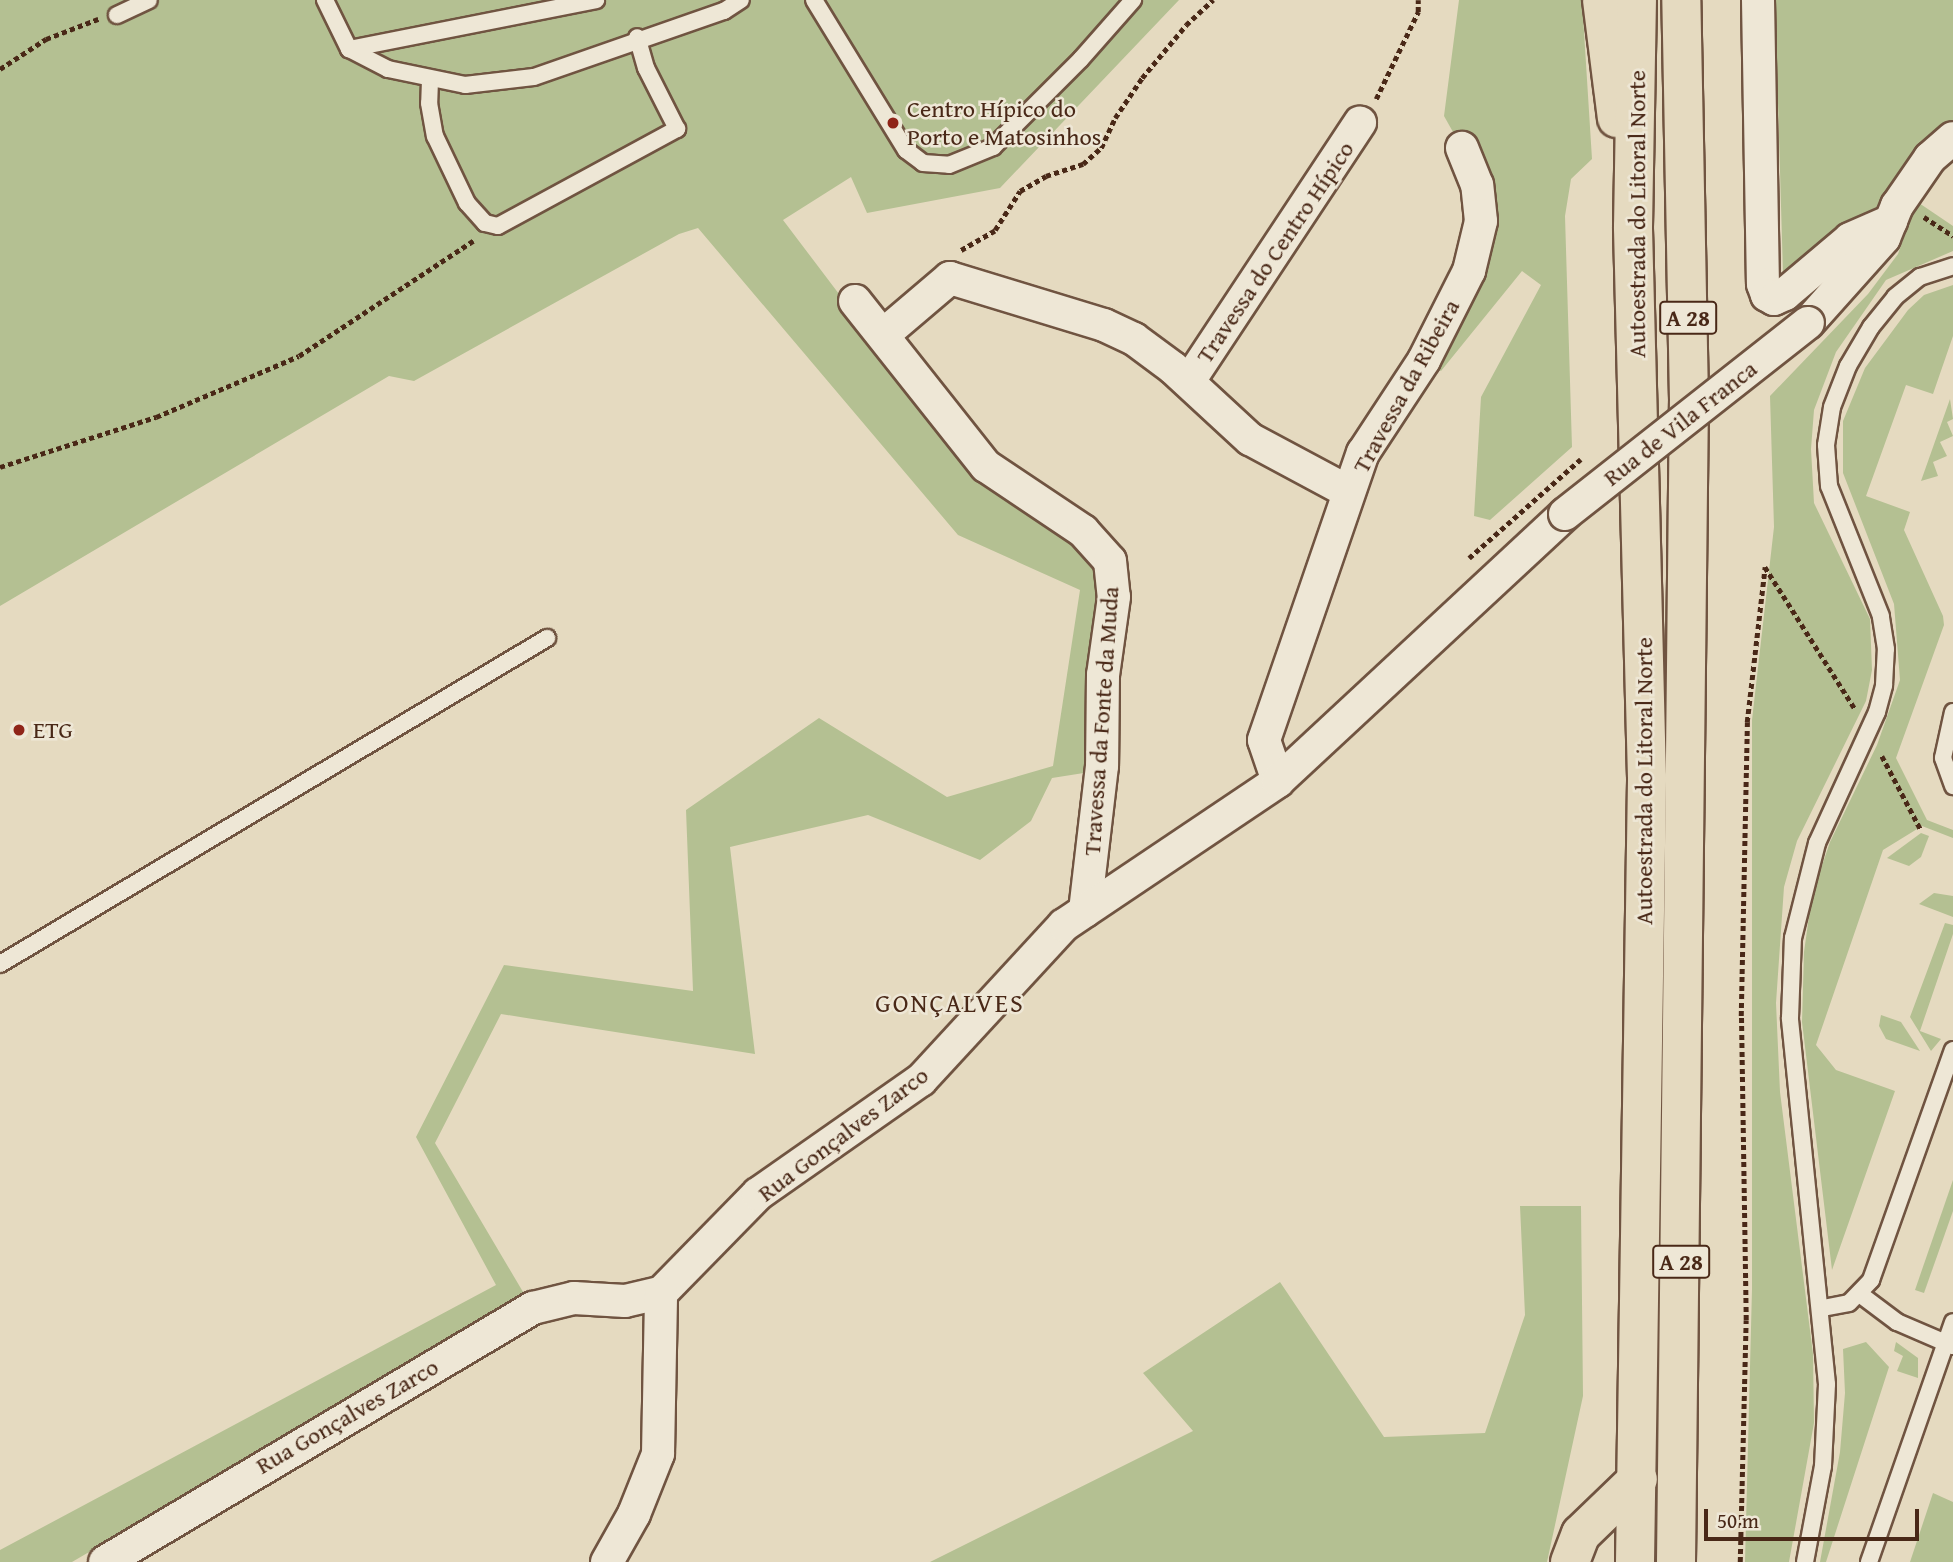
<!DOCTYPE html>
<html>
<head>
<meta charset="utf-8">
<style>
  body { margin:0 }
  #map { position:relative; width:1953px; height:1562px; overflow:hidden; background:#e5dac0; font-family:"Gentium Book Plus",serif }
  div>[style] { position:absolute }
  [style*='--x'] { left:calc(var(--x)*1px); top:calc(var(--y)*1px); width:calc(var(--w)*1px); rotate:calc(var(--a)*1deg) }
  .green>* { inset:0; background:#b4c092 }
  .path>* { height:4.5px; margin-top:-2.25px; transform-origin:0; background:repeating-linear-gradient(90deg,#492817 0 5px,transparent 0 8.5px) }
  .roads { filter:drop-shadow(2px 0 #705441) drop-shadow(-2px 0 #705441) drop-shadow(0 2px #705441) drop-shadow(0 -2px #705441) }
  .service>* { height:16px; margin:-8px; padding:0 8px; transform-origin:8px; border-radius:8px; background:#eee7d6 }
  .minor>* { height:32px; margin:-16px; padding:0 16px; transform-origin:16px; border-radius:16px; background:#eee7d6 }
  .motorway>* { height:38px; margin:-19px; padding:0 19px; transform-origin:19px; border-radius:19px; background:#e5dac0 }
  .bridges { filter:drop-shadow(2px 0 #705441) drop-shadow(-2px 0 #705441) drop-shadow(0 2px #705441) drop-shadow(0 -2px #705441) }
  .minor-bridge>* { height:32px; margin:-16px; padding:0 16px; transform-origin:16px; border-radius:16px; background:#eee7d6 }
  .dots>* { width:19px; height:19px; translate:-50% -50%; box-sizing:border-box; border:4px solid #eee7d6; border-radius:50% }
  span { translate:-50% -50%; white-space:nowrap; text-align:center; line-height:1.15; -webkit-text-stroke:5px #eee7d6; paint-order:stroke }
  .shield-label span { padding:2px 5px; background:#eee7d6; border:2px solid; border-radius:5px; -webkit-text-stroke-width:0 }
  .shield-label { font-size:23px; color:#492817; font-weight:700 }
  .poi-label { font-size:24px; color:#492817 }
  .left { translate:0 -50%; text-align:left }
  .street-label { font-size:24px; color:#492817 }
  .neighbourhood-label { font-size:26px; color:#492817; letter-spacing:2px }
  .scale { position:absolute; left:1704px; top:1509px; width:215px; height:32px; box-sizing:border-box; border:4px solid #492817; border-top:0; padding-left:9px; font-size:21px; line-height:24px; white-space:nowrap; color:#492817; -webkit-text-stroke:5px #eee7d6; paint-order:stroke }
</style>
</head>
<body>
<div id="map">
  <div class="green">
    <i style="clip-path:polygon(0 0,1179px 0,1000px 188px,867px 213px,851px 177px,783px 220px,976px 475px,1084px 546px,1100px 582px,1090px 772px,1052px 778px,1031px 821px,980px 860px,868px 815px,730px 847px,755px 1054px,501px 1014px,435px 1143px,526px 1297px,72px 1562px,0 1562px,0 1550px,496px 1285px,416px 1137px,504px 965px,693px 991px,686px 810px,819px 718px,947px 797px,1053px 766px,1080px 590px,958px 535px,698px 228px,679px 234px,414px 381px,389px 376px,0 606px)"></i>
    <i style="clip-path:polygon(1459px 0,1582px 0,1592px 159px,1571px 179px,1565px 216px,1572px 447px,1490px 520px,1474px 516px,1481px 397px,1541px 285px,1522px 271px,1441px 371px,1424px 360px,1469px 271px,1462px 148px,1444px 116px)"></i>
    <i style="clip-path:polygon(1775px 0,1953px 0,1953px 124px,1894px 181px,1849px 253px,1784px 308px)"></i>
    <i style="clip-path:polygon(1916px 201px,1953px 226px,1953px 251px,1886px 280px,1836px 352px,1814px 410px,1811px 449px,1814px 503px,1870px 619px,1872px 670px,1866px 701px,1797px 841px,1784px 887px,1776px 1003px,1780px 1092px,1813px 1354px,1814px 1423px,1789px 1562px,1745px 1562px,1752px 1289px,1752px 720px,1774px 527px,1770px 396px,1868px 294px,1898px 254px)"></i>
    <i style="clip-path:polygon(1953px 285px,1953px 336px,1933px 394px,1906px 385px,1866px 496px,1910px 512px,1904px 530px,1943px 616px,1944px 625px,1896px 758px,1927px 820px,1953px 830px,1953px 838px,1922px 826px,1883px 850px,1816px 1045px,1836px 1070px,1895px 1091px,1832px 1270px,1802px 1022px,1804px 952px,1812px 895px,1830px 842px,1877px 745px,1900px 680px,1894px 604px,1843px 473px,1843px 421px,1865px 368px,1908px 310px,1924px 295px)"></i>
    <i style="clip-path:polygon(1950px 399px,1953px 419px,1947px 422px,1953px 436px,1940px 442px,1947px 456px,1933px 462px,1938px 476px,1921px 481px)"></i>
    <i style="clip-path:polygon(1921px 833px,1929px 836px,1921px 857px,1909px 866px,1887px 858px)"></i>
    <i style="clip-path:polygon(1934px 893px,1953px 896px,1953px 917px,1919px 904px)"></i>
    <i style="clip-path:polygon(1945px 923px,1953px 925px,1953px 934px,1920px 1031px,1941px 1039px,1931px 1051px,1910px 1017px)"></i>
    <i style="clip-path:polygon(1881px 1015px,1901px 1022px,1920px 1051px,1886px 1039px,1879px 1026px)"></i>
    <i style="clip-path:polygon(1953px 1180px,1953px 1211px,1924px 1293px,1915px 1290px)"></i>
    <i style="clip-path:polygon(1520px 1206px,1581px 1206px,1583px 1396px,1547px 1562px,930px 1562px,1193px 1431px,1143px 1373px,1280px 1282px,1384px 1437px,1485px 1433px,1525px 1315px)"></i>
    <i style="clip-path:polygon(1866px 1342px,1889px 1367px,1826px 1562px,1820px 1562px,1840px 1452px,1845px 1393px,1843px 1349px)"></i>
    <i style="clip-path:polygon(1896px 1342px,1918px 1358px,1918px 1378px,1897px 1371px,1903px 1356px,1894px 1351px)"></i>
    <i style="clip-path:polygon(1933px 1493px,1953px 1502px,1953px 1562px,1910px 1562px)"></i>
  </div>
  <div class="path">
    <i style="--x:0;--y:69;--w:55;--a:-33.1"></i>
    <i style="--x:46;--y:39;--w:56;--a:-21"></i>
    <i style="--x:1376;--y:99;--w:97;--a:-64.2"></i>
    <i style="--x:1418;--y:12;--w:12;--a:-90"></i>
    <i style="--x:1924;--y:217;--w:35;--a:33"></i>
    <i style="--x:961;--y:250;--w:39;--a:-30"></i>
    <i style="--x:995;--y:230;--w:46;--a:-57.3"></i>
    <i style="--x:1020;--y:191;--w:30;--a:-30"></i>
    <i style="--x:1046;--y:176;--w:39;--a:-18"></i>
    <i style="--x:1083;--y:164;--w:24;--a:-42"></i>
    <i style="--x:1101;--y:148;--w:33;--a:-65"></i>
    <i style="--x:1115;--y:118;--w:48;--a:-56"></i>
    <i style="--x:1142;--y:78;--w:69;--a:-50.3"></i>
    <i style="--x:1186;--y:25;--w:37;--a:-43"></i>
    <i style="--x:0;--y:467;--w:164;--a:-17.8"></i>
    <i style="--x:156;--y:417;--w:155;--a:-23.1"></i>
    <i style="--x:299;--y:356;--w:209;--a:-33.5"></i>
    <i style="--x:1469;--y:558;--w:149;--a:-41.5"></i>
    <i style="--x:1882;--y:756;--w:84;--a:62.2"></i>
    <i style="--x:1740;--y:1562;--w:242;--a:-88.6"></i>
    <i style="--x:1746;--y:1320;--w:304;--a:-90.9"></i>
    <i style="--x:1741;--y:1016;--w:294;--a:-88.8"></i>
    <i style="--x:1747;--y:722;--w:156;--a:-83.4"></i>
    <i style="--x:1765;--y:567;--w:168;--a:57.6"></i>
  </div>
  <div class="roads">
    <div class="service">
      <i style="--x:325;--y:0;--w:55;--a:63.9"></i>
      <i style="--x:349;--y:49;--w:44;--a:27.1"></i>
      <i style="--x:388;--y:69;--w:79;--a:11.7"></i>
      <i style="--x:465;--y:85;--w:69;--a:-6.6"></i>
      <i style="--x:534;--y:77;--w:201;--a:-19.2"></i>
      <i style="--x:724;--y:11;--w:20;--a:-33"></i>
      <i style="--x:814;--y:0;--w:176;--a:58.5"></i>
      <i style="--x:906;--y:150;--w:21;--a:37"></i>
      <i style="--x:923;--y:163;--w:26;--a:4"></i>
      <i style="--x:949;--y:165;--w:48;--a:-22.2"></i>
      <i style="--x:993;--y:147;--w:124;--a:-45"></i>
      <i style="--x:1081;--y:59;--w:79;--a:-48.6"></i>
      <i style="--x:117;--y:15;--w:35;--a:-25"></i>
      <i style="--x:349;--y:49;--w:252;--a:-11.2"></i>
      <i style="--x:430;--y:80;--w:23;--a:92"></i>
      <i style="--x:429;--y:103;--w:34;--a:80"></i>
      <i style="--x:435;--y:136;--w:74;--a:64.5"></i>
      <i style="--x:467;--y:203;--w:27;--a:48"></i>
      <i style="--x:485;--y:223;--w:13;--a:13"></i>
      <i style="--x:498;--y:226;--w:204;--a:-28.5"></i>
      <i style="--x:677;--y:129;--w:68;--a:-116.9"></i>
      <i style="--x:646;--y:68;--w:32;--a:-106"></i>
      <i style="--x:1953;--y:712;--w:47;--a:102.3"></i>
      <i style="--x:1943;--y:758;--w:30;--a:70"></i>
      <i style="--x:0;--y:964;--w:637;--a:-30.79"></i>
      <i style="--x:1861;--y:1295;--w:45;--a:36.9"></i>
      <i style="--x:1897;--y:1322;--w:61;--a:23.2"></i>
      <i style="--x:1823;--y:1308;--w:26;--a:-11"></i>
      <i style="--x:1849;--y:1303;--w:32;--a:-46"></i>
      <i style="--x:1871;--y:1280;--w:244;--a:-70.4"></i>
      <i style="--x:1805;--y:1562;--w:98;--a:-79.4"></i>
      <i style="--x:1823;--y:1466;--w:82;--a:-87.2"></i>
      <i style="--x:1827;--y:1384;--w:368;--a:-95.8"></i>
      <i style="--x:1790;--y:1018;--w:80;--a:-87.9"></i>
      <i style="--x:1793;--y:938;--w:98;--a:-75.8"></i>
      <i style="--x:1817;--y:843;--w:144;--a:-65.4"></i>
      <i style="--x:1877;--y:712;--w:28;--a:-75"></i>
      <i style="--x:1884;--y:685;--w:36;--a:-87"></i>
      <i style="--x:1886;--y:649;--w:33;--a:-99"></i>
      <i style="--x:1881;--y:616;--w:140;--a:-111.8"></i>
      <i style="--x:1829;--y:486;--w:41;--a:-94.2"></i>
      <i style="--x:1826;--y:445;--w:38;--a:-81"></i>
      <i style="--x:1832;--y:407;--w:44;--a:-68.7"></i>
      <i style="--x:1848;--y:366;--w:45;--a:-59.5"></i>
      <i style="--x:1871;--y:327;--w:38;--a:-51"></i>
      <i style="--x:1895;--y:297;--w:32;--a:-39"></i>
      <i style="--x:1920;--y:277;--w:35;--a:-18"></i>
      <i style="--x:1869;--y:1562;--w:254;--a:-70.7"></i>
    </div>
    <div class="minor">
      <i style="--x:1758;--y:0;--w:284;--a:89"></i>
      <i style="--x:1763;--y:284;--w:12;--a:70"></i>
      <i style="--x:1767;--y:295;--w:8;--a:30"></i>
      <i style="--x:1774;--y:299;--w:12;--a:-24"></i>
      <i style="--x:1785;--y:294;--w:85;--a:-40.2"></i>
      <i style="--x:1850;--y:239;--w:45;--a:-23.7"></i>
      <i style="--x:855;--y:301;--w:211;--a:51.6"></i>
      <i style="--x:986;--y:466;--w:117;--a:33.8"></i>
      <i style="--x:1083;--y:531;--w:40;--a:48"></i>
      <i style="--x:1110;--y:561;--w:36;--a:84"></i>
      <i style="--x:1114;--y:597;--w:79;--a:98"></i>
      <i style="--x:1103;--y:675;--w:91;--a:90.6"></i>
      <i style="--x:1102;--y:766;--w:146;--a:96.7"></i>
      <i style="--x:1808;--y:323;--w:114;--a:-48.2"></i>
      <i style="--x:1884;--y:238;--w:35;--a:-68"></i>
      <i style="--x:1897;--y:206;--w:58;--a:-55.5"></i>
      <i style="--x:1930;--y:158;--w:30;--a:-41"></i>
      <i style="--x:883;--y:335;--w:88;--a:-40.4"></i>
      <i style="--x:950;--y:278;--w:161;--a:17"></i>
      <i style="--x:1104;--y:325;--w:33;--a:25"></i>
      <i style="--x:1134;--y:339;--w:49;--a:36.6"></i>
      <i style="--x:1173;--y:368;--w:105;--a:42.7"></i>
      <i style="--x:1250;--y:439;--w:112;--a:28.2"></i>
      <i style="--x:1189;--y:381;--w:310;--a:-56.5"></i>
      <i style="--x:1278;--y:781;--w:43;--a:-108.9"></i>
      <i style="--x:1264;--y:740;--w:304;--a:-71"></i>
      <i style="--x:1363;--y:453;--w:111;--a:-56.7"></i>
      <i style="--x:1424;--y:360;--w:100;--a:-63.2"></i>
      <i style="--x:1469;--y:271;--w:51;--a:-76.5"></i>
      <i style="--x:1481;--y:221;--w:36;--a:-96"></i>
      <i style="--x:1477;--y:185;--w:40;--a:-112"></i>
      <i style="--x:105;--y:1562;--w:498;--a:-30.7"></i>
      <i style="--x:533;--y:1308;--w:42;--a:-13.7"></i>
      <i style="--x:574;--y:1298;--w:51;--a:3.4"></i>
      <i style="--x:625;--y:1301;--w:37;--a:-13"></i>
      <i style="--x:661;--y:1293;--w:139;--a:-45.6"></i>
      <i style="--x:758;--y:1194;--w:199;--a:-35"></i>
      <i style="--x:921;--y:1080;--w:211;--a:-47.3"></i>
      <i style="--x:1064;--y:925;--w:258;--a:-33.9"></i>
      <i style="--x:1278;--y:781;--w:392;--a:-42.9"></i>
      <i style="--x:607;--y:1562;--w:55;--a:-60.6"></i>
      <i style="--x:634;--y:1514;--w:65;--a:-68.2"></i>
      <i style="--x:658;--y:1454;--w:161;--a:-88.9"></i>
    </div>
    <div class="motorway">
      <i style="--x:1602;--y:0;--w:119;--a:82.8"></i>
      <i style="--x:1570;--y:1562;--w:30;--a:-69"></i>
      <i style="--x:1581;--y:1534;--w:79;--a:-44"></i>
      <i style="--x:1635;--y:1562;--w:784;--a:-89.12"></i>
      <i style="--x:1647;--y:778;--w:551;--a:-91.46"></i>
      <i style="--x:1633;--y:227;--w:227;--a:-89"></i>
      <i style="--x:1676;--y:1562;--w:1162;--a:-89.36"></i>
      <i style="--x:1689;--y:400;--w:400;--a:-91.1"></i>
    </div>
  </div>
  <div class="bridges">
    <div class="minor-bridge">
      <i style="--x:1565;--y:514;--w:309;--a:-38.2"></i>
    </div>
  </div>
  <div class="dots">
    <i style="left:893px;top:123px;background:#8f2418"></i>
    <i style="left:19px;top:730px;background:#8f2418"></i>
  </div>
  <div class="shield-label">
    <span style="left:1688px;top:318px">A 28</span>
    <span style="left:1681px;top:1262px">A 28</span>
  </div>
  <div class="poi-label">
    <span class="left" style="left:907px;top:123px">Centro Hípico do<br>Porto e Matosinhos</span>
    <span class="left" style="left:33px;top:730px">ETG</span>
  </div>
  <div class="street-label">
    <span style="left:1637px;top:214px;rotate:-90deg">Autoestrada do Litoral Norte</span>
    <span style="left:1275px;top:252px;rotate:-56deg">Travessa do Centro Hípico</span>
    <span style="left:1406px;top:386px;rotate:-61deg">Travessa da Ribeira</span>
    <span style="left:1680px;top:423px;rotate:-38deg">Rua de Vila Franca</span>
    <span style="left:1101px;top:721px;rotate:-86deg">Travessa da Fonte da Muda</span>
    <span style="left:1644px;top:781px;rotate:-90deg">Autoestrada do Litoral Norte</span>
    <span style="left:843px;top:1134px;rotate:-37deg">Rua Gonçalves Zarco</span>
    <span style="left:347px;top:1416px;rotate:-30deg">Rua Gonçalves Zarco</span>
  </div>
  <div class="neighbourhood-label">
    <span style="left:950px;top:1003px">GONÇALVES</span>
  </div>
  <div class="scale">50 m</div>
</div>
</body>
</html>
